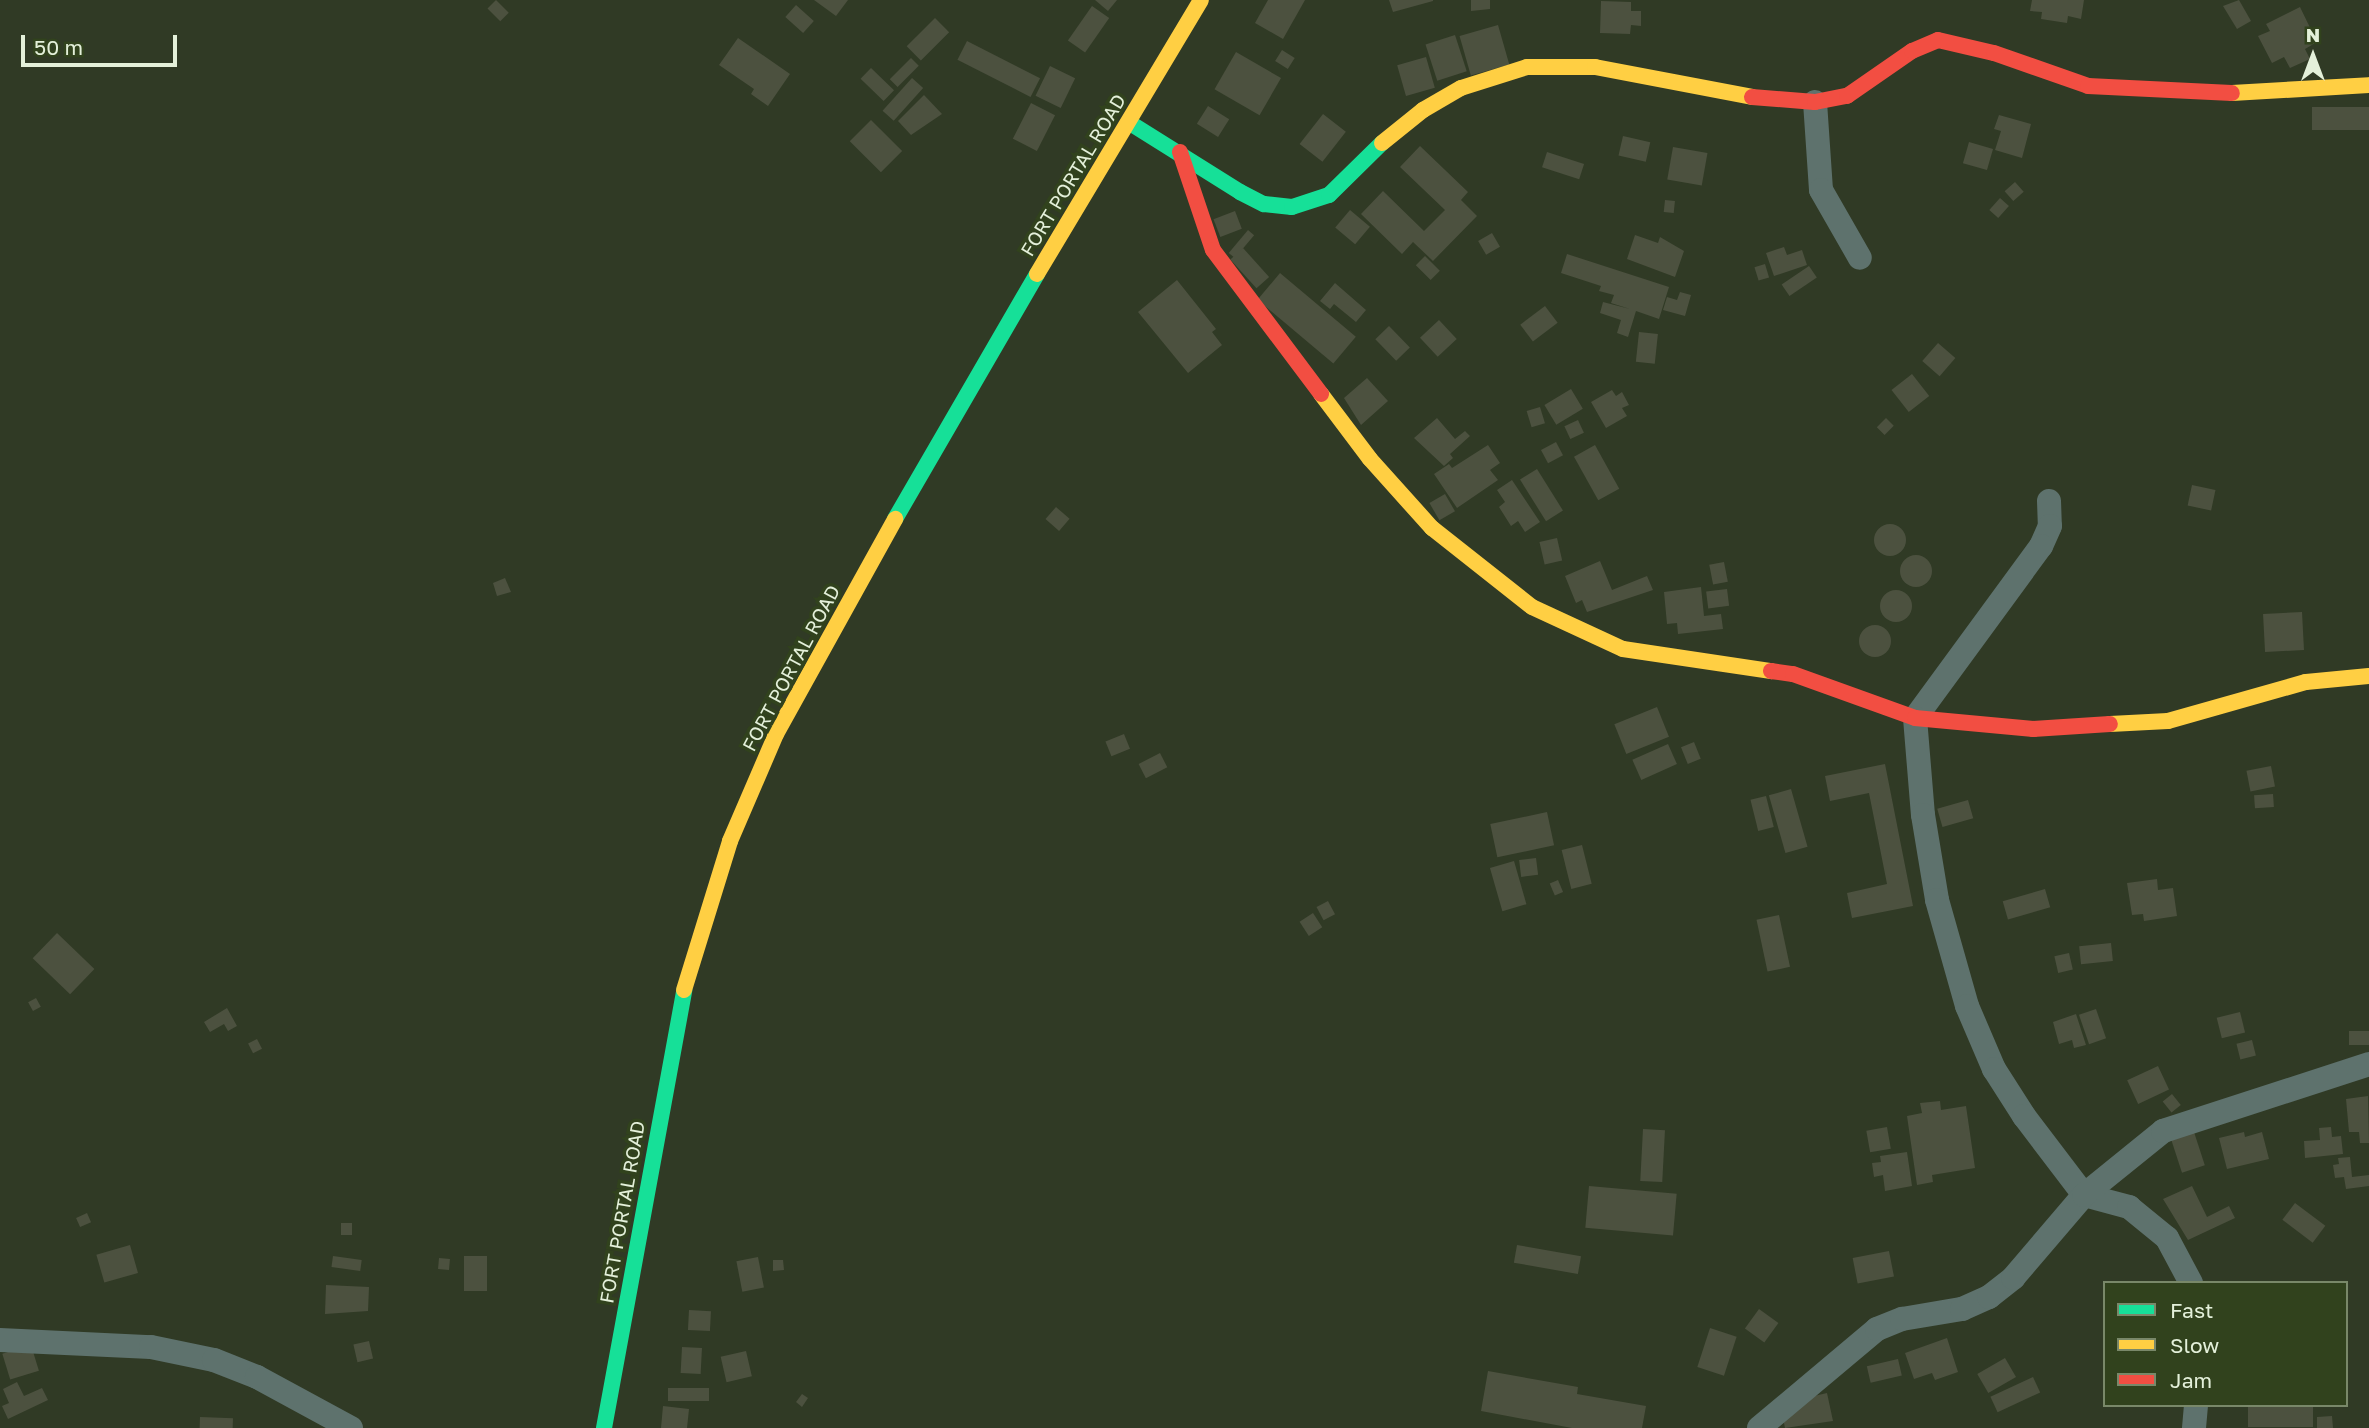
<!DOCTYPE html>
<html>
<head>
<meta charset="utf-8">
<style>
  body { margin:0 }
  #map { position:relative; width:2369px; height:1428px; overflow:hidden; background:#303a25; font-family:"Golos Text",sans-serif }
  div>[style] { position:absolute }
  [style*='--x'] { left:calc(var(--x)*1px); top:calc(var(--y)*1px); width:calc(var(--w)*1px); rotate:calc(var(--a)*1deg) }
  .building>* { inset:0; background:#4c513f; transform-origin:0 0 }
  .round { border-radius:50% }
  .street>* { height:24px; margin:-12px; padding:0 12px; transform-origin:12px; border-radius:12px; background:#5e726d }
  .fast>* { height:16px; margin:-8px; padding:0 8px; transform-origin:8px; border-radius:8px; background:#16e098 }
  .slow>* { height:16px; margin:-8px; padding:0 8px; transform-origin:8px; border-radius:8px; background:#ffcf43 }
  .jam>* { height:16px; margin:-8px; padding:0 8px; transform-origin:8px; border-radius:8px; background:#f24e42 }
  span { translate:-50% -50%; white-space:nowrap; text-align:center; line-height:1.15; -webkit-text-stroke:7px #31421d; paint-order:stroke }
  .street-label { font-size:19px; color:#e4f0da }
  .legend { position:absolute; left:2103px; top:1281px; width:245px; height:126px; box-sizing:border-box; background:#31421d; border:2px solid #798869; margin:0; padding:9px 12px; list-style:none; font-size:21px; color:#e4f0da }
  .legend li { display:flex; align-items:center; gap:14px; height:35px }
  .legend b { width:35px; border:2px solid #798869 }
  .north { position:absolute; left:2278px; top:21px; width:70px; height:70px; -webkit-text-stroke:5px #31421d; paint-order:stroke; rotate:0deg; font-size:19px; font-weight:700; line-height:28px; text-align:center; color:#e4f0da }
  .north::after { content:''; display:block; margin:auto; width:24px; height:32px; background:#e4f0da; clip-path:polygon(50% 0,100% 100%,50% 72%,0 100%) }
  .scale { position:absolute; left:21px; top:35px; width:156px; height:32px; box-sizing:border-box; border:4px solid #e4f0da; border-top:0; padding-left:9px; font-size:21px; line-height:24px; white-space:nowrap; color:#e4f0da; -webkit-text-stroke:5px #31421d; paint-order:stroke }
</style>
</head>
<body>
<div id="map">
  <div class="building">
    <i style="left:496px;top:0;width:18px;height:12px;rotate:45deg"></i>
    <i style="clip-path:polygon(814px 0,848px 0,836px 16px)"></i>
    <i style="clip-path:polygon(1095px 0,1117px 0,1108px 11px)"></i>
    <i style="clip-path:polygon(1268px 0,1305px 0,1283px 39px,1255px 23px)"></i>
    <i style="clip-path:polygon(1389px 0,1433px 0,1433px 1px,1393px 12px)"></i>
    <i style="clip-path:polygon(1471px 0,1490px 0,1490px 9px,1471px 11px)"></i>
    <i style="clip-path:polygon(2032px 0,2084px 0,2081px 19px,2068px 16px,2067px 23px,2041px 19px,2042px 12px,2030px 11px)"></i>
    <i style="clip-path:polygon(2239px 0,2251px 21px,2237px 29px,2223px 6px)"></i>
    <i style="clip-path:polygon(1601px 1px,1631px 2px,1631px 11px,1641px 11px,1641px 26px,1631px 25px,1630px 34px,1600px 33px)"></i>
    <i style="left:796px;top:5px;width:24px;height:16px;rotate:42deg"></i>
    <i style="left:1092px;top:6px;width:21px;height:42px;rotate:35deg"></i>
    <i style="clip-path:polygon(2300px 7px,2317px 42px,2305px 49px,2310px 59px,2290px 68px,2284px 57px,2272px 63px,2258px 36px,2270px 31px,2266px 24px)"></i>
    <i style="left:935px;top:18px;width:20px;height:40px;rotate:45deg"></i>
    <i style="left:1498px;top:25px;width:41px;height:40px;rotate:74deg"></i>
    <i style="left:1455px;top:35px;width:38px;height:31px;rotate:72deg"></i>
    <i style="clip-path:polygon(738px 38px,790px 74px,768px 106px,751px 94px,754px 89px,719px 65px)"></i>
    <i style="left:967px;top:41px;width:82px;height:21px;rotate:27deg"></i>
    <i style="left:1282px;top:50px;width:15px;height:13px;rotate:32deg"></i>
    <i style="left:1236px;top:52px;width:52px;height:43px;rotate:30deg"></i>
    <i style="left:1426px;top:57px;width:32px;height:30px;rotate:74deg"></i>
    <i style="left:911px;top:58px;width:11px;height:30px;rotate:45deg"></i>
    <i style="left:1050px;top:66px;width:28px;height:33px;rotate:26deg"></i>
    <i style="left:871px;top:68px;width:32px;height:15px;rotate:44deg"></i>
    <i style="left:912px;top:78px;width:15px;height:44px;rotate:42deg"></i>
    <i style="clip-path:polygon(924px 95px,942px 114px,911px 135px,898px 121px)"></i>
    <i style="left:1031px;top:103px;width:27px;height:40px;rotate:27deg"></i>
    <i style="left:1208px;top:106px;width:25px;height:21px;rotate:32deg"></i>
    <i style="left:2369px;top:107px;width:23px;height:57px;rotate:90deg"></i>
    <i style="left:1323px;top:114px;width:29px;height:38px;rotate:38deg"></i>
    <i style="clip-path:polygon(1999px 115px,2031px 124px,2022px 158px,1995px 150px,2001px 131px,1994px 129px)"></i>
    <i style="left:871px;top:120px;width:44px;height:30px;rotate:45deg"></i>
    <i style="left:1623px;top:136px;width:28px;height:20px;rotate:13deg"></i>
    <i style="left:1969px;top:142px;width:25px;height:22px;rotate:16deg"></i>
    <i style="clip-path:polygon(1420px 146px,1468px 192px,1461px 200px,1477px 216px,1433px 261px,1413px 242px,1402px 254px,1361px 214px,1383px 191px,1424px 231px,1445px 210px,1400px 167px)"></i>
    <i style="left:1673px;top:147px;width:35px;height:33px;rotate:10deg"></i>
    <i style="left:1547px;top:152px;width:39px;height:16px;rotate:18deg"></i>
    <i style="left:2015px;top:182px;width:13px;height:14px;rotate:48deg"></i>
    <i style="left:2000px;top:198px;width:12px;height:16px;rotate:42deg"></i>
    <i style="left:1665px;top:200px;width:10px;height:12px;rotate:6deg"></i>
    <i style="left:1350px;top:210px;width:26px;height:23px;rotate:40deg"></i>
    <i style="left:1235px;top:211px;width:19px;height:23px;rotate:69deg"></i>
    <i style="left:1248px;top:230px;width:8px;height:30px;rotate:40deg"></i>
    <i style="left:1492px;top:233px;width:16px;height:16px;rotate:60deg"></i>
    <i style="clip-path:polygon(1635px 235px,1658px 243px,1660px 237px,1684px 251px,1675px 277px,1627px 259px)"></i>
    <i style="clip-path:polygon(1784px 247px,1787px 255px,1802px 250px,1807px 265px,1774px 276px,1766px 253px)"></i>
    <i style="left:1243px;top:248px;width:39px;height:17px;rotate:48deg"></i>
    <i style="clip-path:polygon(1567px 254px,1669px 287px,1659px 319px,1636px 311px,1628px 337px,1617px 333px,1621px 320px,1600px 313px,1603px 302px,1630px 309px,1611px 303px,1614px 295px,1599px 291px,1601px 286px,1561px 273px)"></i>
    <i style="left:1425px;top:256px;width:21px;height:13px;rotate:45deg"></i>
    <i style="left:1765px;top:264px;width:14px;height:11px;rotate:73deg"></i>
    <i style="left:1809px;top:266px;width:14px;height:33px;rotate:56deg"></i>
    <i style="left:1280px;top:273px;width:99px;height:35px;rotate:40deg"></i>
    <i style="clip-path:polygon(1177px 280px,1216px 329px,1212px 332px,1222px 345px,1188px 373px,1138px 312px)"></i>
    <i style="clip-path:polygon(1335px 283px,1366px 310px,1356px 322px,1334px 304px,1330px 309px,1320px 301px)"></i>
    <i style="clip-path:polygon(1680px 292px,1691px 295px,1685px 316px,1663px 310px,1667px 297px,1677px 300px)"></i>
    <i style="left:1545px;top:306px;width:21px;height:31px;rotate:53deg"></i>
    <i style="left:1439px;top:320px;width:26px;height:26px;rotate:47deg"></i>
    <i style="left:1389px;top:326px;width:30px;height:19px;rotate:46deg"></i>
    <i style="left:1639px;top:332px;width:19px;height:30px;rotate:6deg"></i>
    <i style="left:1938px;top:343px;width:23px;height:24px;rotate:41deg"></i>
    <i style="left:1912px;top:374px;width:28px;height:26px;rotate:52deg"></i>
    <i style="clip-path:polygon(1367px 378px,1388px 401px,1361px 425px,1344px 398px)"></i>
    <i style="left:1571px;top:389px;width:23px;height:31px;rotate:59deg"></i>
    <i style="clip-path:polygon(1612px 390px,1616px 396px,1622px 392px,1629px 405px,1622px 408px,1627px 416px,1606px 428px,1591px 402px)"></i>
    <i style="left:1540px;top:407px;width:17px;height:14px;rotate:73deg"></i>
    <i style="clip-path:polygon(1437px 418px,1455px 439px,1465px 431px,1470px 436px,1450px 454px,1453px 458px,1444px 466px,1414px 438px)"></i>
    <i style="left:1886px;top:418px;width:11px;height:13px;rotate:45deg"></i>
    <i style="left:1578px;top:420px;width:14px;height:15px;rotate:65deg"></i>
    <i style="left:1556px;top:442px;width:15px;height:17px;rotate:62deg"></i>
    <i style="clip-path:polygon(1488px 445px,1500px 463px,1490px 470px,1498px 480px,1457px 508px,1434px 474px,1449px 464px,1452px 468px)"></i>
    <i style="left:1595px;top:445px;width:50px;height:24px;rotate:61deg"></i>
    <i style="left:1537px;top:469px;width:49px;height:20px;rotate:58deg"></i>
    <i style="clip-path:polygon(1512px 480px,1540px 522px,1525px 532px,1518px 521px,1511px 526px,1499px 507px,1505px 502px,1497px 490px)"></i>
    <i style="left:2192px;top:485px;width:24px;height:21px;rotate:12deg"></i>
    <i style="left:1445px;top:494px;width:20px;height:18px;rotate:60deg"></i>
    <i style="left:1056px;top:507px;width:18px;height:16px;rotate:41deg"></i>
    <i class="round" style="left:1874px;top:524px;width:32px;height:32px"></i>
    <i style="left:1557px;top:538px;width:23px;height:18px;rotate:77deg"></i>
    <i class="round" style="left:1900px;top:555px;width:32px;height:32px"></i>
    <i style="clip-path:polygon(1600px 561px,1612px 590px,1647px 576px,1653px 590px,1587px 612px,1582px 600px,1576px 603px,1565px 576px)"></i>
    <i style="left:1724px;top:562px;width:20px;height:15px;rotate:79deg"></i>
    <i style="clip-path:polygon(505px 578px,511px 592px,497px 596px,493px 583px)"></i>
    <i style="clip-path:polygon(1701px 587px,1704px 616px,1721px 614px,1723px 629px,1678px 634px,1677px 623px,1667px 624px,1664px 592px)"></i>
    <i style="left:1727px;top:589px;width:17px;height:21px;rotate:83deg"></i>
    <i class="round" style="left:1880px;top:590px;width:32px;height:32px"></i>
    <i style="left:2302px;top:612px;width:38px;height:39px;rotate:87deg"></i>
    <i class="round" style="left:1859px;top:625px;width:32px;height:32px"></i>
    <i style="left:1657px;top:707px;width:32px;height:46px;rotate:68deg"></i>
    <i style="left:1124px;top:734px;width:16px;height:20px;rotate:68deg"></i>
    <i style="left:1694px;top:742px;width:18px;height:14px;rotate:68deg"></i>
    <i style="left:1668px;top:744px;width:22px;height:39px;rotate:66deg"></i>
    <i style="left:1160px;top:753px;width:16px;height:24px;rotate:63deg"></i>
    <i style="clip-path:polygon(1885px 764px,1913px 906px,1852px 918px,1847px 893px,1887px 884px,1869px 793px,1830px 801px,1825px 776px)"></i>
    <i style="left:2271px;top:766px;width:21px;height:25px;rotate:79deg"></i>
    <i style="left:1791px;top:789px;width:60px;height:23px;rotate:74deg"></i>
    <i style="left:2273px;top:794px;width:13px;height:19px;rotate:86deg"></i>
    <i style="left:1766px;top:796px;width:32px;height:16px;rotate:76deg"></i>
    <i style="left:1968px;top:800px;width:19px;height:32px;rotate:74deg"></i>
    <i style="left:1547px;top:812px;width:34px;height:58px;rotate:78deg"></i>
    <i style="left:1582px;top:845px;width:40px;height:21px;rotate:76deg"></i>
    <i style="left:1536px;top:858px;width:17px;height:17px;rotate:83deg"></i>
    <i style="left:1514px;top:861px;width:45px;height:25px;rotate:74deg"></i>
    <i style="clip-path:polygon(2157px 879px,2158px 890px,2173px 888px,2177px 916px,2144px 921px,2143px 914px,2132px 915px,2127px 883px)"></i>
    <i style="left:1558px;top:880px;width:13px;height:9px;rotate:67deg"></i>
    <i style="left:2045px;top:889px;width:19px;height:44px;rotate:74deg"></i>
    <i style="left:1328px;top:901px;width:15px;height:13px;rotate:62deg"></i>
    <i style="left:1313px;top:913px;width:17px;height:16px;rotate:57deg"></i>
    <i style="left:1779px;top:915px;width:53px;height:23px;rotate:78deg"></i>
    <i style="left:57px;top:933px;width:52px;height:35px;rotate:44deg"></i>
    <i style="left:2111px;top:943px;width:18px;height:32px;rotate:84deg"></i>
    <i style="left:2069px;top:953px;width:17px;height:15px;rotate:77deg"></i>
    <i style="left:36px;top:998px;width:10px;height:9px;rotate:61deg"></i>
    <i style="clip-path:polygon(227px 1008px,237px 1026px,228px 1031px,224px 1024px,210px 1032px,204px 1022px)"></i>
    <i style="left:2096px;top:1009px;width:31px;height:18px;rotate:71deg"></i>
    <i style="left:2240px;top:1012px;width:21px;height:24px;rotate:76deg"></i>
    <i style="clip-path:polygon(2076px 1014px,2086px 1045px,2074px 1048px,2072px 1040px,2059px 1044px,2053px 1022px)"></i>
    <i style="left:2369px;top:1031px;width:14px;height:20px;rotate:90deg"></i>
    <i style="left:257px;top:1039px;width:11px;height:10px;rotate:63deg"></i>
    <i style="left:2252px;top:1040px;width:16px;height:16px;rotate:76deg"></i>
    <i style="left:2158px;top:1066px;width:26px;height:34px;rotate:65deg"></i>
    <i style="left:2172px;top:1094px;width:14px;height:12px;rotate:51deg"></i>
    <i style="clip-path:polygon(2368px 1096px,2369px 1143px,2360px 1143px,2359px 1132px,2349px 1132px,2346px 1099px)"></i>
    <i style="clip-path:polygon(1940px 1101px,1941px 1110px,1966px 1106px,1975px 1168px,1932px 1175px,1933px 1182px,1917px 1185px,1907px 1116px,1922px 1113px,1920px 1103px)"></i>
    <i style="left:1887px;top:1127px;width:22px;height:21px;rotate:80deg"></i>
    <i style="clip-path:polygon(2331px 1127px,2332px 1137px,2341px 1136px,2343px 1154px,2305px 1158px,2304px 1141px,2320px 1140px,2319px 1128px)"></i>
    <i style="left:1643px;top:1129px;width:22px;height:52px;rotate:3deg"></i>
    <i style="left:2194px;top:1132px;width:35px;height:24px;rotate:72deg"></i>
    <i style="clip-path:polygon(2244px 1132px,2245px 1137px,2262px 1132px,2269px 1159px,2227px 1169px,2219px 1138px)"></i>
    <i style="clip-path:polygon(1907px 1152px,1912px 1186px,1885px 1191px,1883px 1175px,1874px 1177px,1872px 1163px,1881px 1162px,1880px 1156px)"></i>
    <i style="clip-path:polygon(2350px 1157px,2352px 1177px,2369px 1175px,2369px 1186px,2346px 1189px,2344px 1177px,2335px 1178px,2333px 1165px,2339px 1164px,2338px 1158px)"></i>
    <i style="left:1589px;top:1186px;width:88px;height:42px;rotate:5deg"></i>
    <i style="clip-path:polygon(2192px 1186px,2207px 1217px,2229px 1206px,2235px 1218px,2188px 1240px,2163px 1199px)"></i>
    <i style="left:2295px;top:1203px;width:38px;height:21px;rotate:37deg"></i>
    <i style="left:87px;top:1213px;width:10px;height:12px;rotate:66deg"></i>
    <i style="left:341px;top:1223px;width:11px;height:12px"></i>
    <i style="left:130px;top:1245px;width:29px;height:35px;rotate:74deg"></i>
    <i style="left:1517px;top:1245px;width:65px;height:18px;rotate:10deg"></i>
    <i style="left:1889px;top:1251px;width:26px;height:37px;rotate:79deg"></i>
    <i style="left:333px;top:1256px;width:29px;height:11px;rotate:8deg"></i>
    <i style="left:464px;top:1256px;width:23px;height:35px"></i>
    <i style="left:758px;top:1257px;width:31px;height:22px;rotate:79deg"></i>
    <i style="left:439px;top:1258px;width:11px;height:11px;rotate:5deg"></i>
    <i style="clip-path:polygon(773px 1260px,783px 1260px,784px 1270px,773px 1271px)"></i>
    <i style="clip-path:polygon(326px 1285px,369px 1287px,368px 1311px,325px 1314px)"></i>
    <i style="left:1759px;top:1309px;width:24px;height:24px;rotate:36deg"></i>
    <i style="left:689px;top:1310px;width:22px;height:20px;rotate:3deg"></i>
    <i style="left:1710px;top:1328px;width:28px;height:41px;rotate:18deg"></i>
    <i style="clip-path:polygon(1947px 1338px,1958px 1372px,1935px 1380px,1932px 1373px,1914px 1379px,1905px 1353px)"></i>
    <i style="left:369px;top:1341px;width:18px;height:16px;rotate:77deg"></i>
    <i style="left:31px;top:1345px;width:27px;height:30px;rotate:73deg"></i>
    <i style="left:682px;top:1347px;width:20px;height:26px;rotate:3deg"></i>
    <i style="left:746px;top:1351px;width:26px;height:26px;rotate:77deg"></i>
    <i style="left:2005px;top:1358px;width:22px;height:32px;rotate:60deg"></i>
    <i style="left:1898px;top:1359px;width:17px;height:32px;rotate:77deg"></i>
    <i style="clip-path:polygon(1488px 1371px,1578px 1387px,1577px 1394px,1646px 1406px,1642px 1428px,1572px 1428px,1481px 1411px)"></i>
    <i style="left:2033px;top:1377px;width:17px;height:47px;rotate:65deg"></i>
    <i style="clip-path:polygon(17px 1382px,24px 1396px,42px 1388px,48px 1400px,8px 1419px,2px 1406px,9px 1403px,3px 1389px)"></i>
    <i style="left:668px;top:1388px;width:41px;height:13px"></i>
    <i style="clip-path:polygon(1827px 1393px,1833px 1421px,1785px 1428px,1780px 1404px)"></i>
    <i style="clip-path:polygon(802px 1394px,808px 1398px,802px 1407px,796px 1402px)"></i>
    <i style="left:2248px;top:1405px;width:65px;height:22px"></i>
    <i style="clip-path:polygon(663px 1406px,689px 1409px,687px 1428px,661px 1428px)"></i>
    <i style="clip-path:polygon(2332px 1416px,2333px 1428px,2317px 1428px,2317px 1417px)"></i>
    <i style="left:200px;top:1417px;width:33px;height:11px;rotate:2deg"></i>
  </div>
  <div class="street">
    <i style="--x:1815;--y:102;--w:88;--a:86.1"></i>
    <i style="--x:1821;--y:190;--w:78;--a:60.2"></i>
    <i style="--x:2049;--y:501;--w:25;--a:88"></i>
    <i style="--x:2050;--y:526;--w:22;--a:114"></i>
    <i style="--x:2041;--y:546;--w:213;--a:126.2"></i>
    <i style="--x:1915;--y:718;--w:97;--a:85.3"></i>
    <i style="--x:1923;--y:815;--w:86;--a:80.6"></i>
    <i style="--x:1937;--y:900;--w:110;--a:74.2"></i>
    <i style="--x:1967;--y:1006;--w:69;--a:66.8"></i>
    <i style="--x:1994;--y:1069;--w:56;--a:57.4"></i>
    <i style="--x:2024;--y:1116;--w:99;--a:52.8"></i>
    <i style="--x:2084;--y:1195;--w:47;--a:14.9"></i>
    <i style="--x:2129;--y:1207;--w:49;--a:39.2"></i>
    <i style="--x:2167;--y:1238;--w:51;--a:61.9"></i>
    <i style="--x:0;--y:1340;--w:151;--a:2.7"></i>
    <i style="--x:151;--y:1347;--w:64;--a:11.7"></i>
    <i style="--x:214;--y:1360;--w:46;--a:21.6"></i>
    <i style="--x:257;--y:1377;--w:107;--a:28.5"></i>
    <i style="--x:1759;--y:1428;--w:154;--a:-40"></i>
    <i style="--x:1877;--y:1329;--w:27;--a:-22"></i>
    <i style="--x:1902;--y:1319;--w:61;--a:-9.5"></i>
    <i style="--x:1962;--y:1309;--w:30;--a:-24"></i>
    <i style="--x:1989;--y:1297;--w:31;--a:-38"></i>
    <i style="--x:2013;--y:1278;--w:109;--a:-49.5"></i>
    <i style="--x:2084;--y:1195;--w:102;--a:-39"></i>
    <i style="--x:2163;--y:1131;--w:217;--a:-18"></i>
    <i style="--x:2194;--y:1428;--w:23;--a:-85"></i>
  </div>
  <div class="fast">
    <i style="--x:1130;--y:123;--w:130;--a:32.1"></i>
    <i style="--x:1240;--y:192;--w:27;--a:27"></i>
    <i style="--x:1264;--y:204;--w:28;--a:6"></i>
    <i style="--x:1292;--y:207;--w:39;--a:-18"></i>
    <i style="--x:1329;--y:195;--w:74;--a:-44.5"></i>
    <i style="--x:895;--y:519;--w:283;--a:-59.9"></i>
    <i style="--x:604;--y:1428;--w:445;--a:-79.6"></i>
  </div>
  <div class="slow">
    <i style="--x:2232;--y:93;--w:137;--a:-3.3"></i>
    <i style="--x:1382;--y:143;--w:53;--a:-38.8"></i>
    <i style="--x:1423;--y:110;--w:44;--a:-30.1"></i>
    <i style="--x:1461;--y:88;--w:69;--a:-17.7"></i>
    <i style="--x:1527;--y:67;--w:68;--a:0"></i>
    <i style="--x:1595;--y:67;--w:160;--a:10.8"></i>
    <i style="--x:1037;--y:274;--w:319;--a:-59.1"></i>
    <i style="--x:1321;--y:394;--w:81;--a:53"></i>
    <i style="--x:1370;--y:459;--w:93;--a:48.1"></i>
    <i style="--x:1432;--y:528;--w:127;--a:38.3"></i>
    <i style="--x:1532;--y:607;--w:100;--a:24.8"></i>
    <i style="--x:1623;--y:649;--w:150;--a:8.5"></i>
    <i style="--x:2110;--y:724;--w:58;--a:-3"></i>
    <i style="--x:2168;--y:721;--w:143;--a:-15.8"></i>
    <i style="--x:2306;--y:682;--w:63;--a:-5.4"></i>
    <i style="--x:684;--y:990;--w:156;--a:-72.8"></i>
    <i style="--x:730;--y:841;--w:116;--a:-66.7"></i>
    <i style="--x:776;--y:734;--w:246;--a:-61"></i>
  </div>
  <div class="jam">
    <i style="--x:1752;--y:97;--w:63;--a:4.5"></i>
    <i style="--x:1815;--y:102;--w:33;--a:-11"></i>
    <i style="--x:1847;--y:96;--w:79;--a:-34.7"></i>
    <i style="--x:1912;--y:51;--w:28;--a:-23"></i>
    <i style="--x:1938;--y:40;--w:57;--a:13.1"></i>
    <i style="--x:1994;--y:53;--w:100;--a:19.3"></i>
    <i style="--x:2088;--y:86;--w:144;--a:2.8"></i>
    <i style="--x:1180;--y:152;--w:103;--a:71.4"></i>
    <i style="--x:1213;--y:250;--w:180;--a:53.1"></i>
    <i style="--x:1771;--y:671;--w:22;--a:8"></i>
    <i style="--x:1793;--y:674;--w:130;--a:19.8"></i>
    <i style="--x:1915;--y:718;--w:119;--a:5.3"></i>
    <i style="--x:2033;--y:729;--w:77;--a:-3.7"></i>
  </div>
  <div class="street-label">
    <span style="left:1073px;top:175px;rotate:-59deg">FORT PORTAL ROAD</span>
    <span style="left:791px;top:668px;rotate:-62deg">FORT PORTAL ROAD</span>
    <span style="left:622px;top:1212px;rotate:-80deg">FORT PORTAL ROAD</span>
  </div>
  <ul class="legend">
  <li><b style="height:9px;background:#16e098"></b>Fast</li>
  <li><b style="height:9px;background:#ffcf43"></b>Slow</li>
  <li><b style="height:9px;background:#f24e42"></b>Jam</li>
  </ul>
  <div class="north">N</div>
  <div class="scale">50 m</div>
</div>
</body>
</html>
